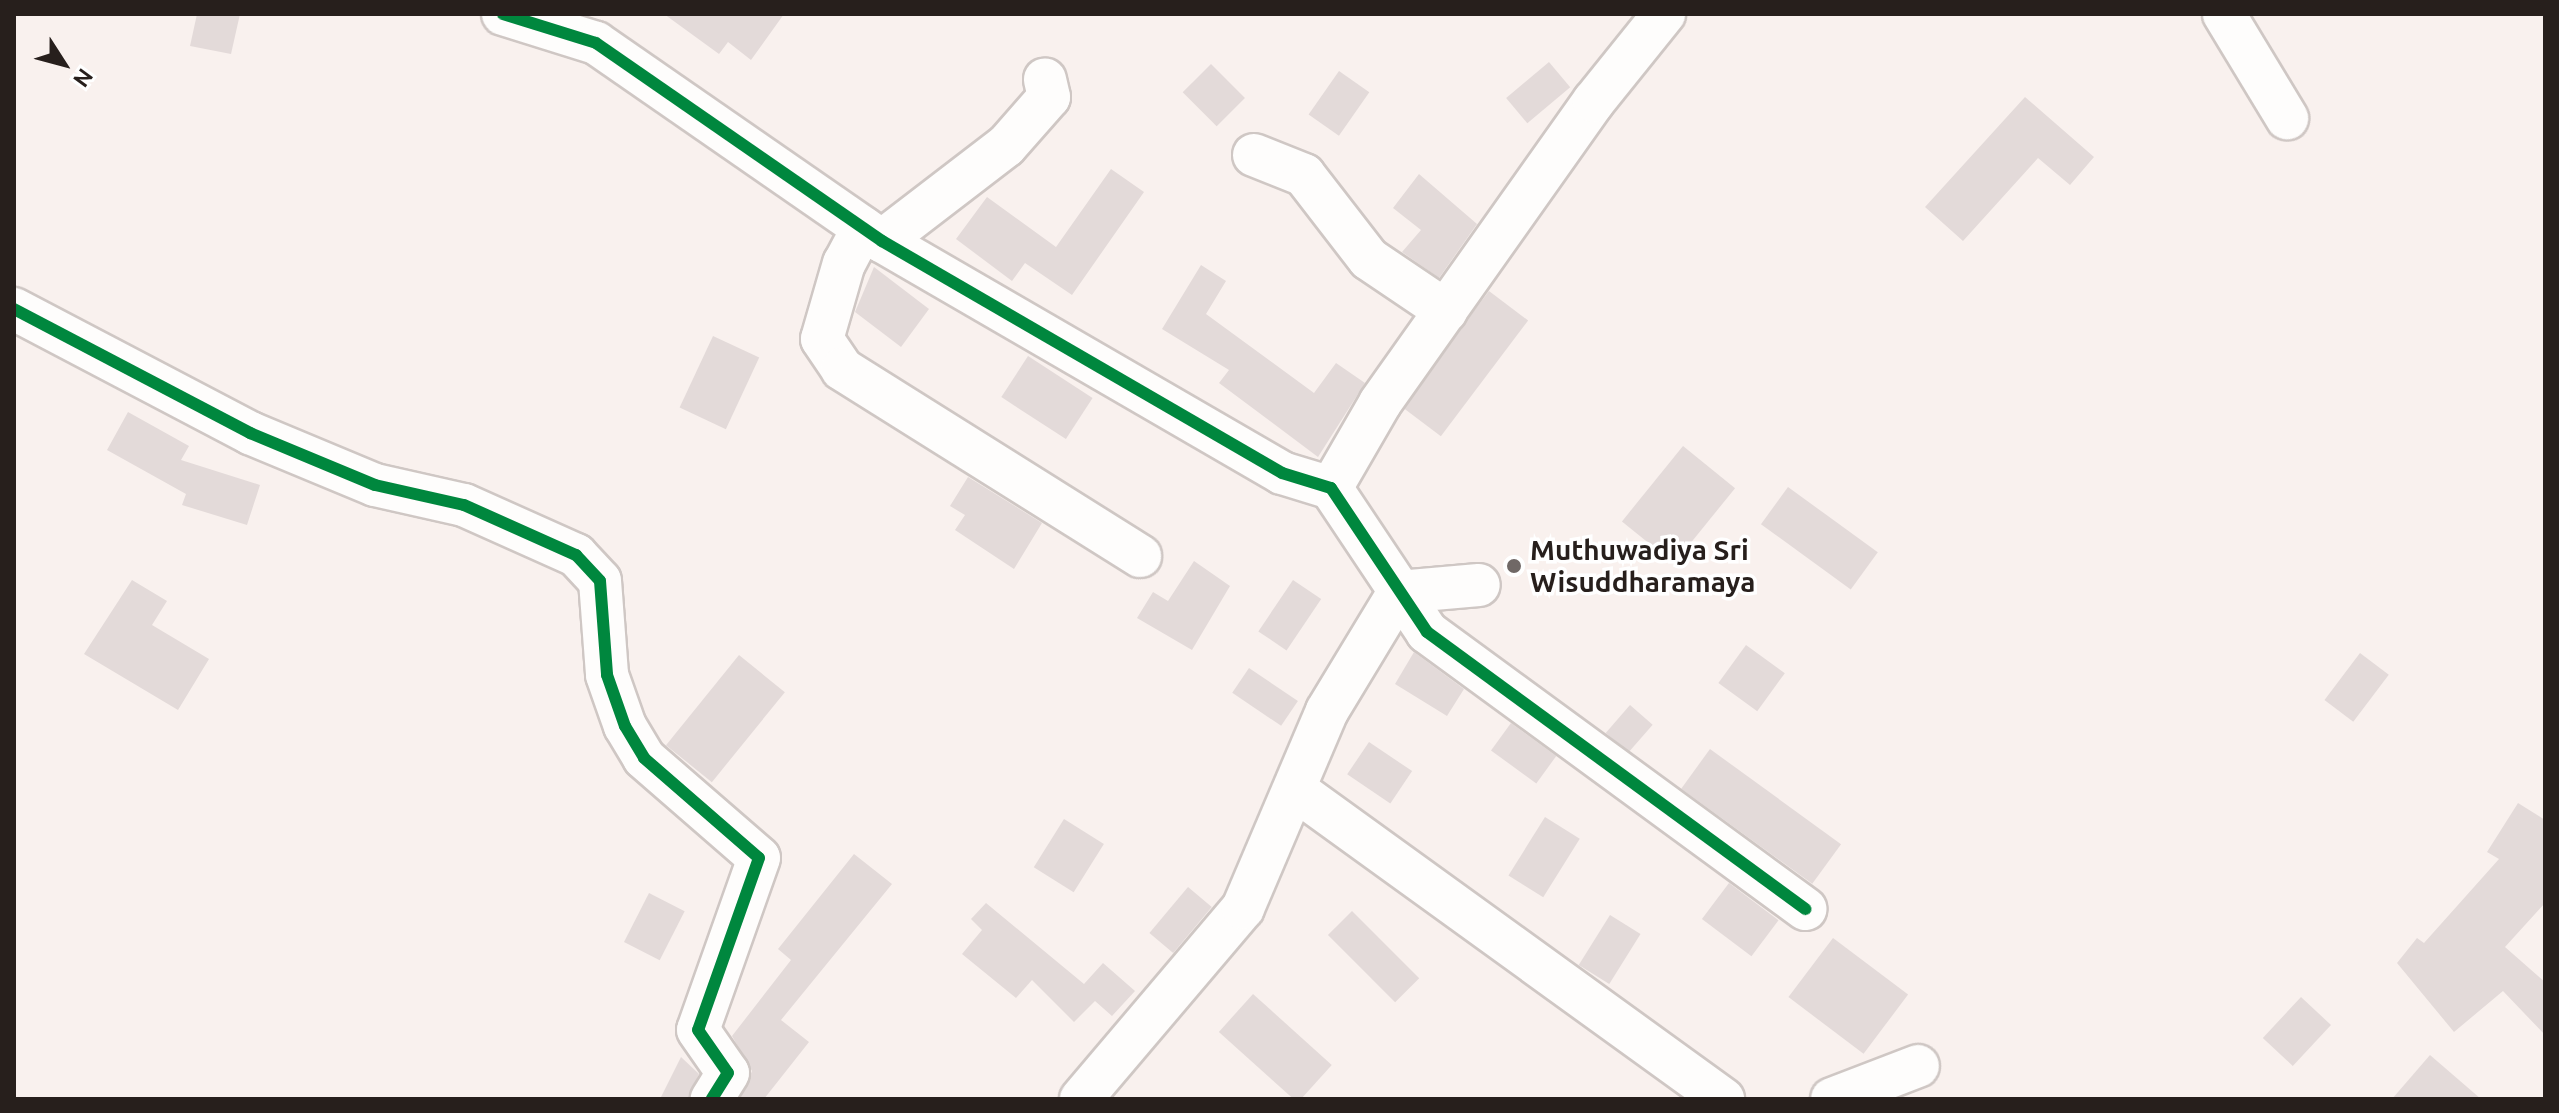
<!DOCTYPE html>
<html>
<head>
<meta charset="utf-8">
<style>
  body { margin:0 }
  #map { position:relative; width:2559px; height:1113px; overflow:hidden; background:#f9f1ee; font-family:Ubuntu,sans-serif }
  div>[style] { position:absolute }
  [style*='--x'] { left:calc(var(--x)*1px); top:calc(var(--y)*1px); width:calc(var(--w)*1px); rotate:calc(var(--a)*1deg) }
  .building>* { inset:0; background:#e3dad9; transform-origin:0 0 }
  .roads { filter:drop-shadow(2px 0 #cfc7c4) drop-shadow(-2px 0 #cfc7c4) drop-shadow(0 2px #cfc7c4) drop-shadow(0 -2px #cfc7c4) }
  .street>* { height:42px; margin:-21px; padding:0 21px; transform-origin:21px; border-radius:21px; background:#fefdfc }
  .cycleway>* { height:12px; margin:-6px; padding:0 6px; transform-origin:6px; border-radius:6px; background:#00873e }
  .dots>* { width:22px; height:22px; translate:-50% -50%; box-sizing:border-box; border:4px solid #fff; border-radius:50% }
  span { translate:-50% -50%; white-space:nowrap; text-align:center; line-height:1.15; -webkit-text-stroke:7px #fff; paint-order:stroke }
  .poi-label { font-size:28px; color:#271f1c; font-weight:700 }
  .left { translate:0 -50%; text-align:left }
  .frame { position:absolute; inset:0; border:16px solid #271f1c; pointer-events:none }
  .north { position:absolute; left:24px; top:24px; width:80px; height:80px; -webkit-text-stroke:6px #fff; paint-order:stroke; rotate:126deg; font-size:22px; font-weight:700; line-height:32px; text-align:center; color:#271f1c }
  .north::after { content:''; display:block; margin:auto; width:28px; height:36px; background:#271f1c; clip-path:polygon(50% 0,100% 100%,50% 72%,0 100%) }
</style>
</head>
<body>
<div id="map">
  <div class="building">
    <i style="clip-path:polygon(197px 14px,240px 14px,231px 54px,190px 46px)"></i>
    <i style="clip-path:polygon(664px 14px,784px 14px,751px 60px,728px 42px,719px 54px)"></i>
    <i style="left:1549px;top:62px;width:33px;height:56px;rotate:50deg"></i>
    <i style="left:1211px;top:64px;width:48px;height:40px;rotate:45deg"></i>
    <i style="left:1339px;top:71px;width:37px;height:53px;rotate:35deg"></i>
    <i style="clip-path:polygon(2025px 97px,2094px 157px,2070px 185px,2038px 158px,1963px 241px,1925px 207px)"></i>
    <i style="clip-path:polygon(1111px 169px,1144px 192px,1072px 295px,1025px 263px,1012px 281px,956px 239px,987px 197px,1056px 247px)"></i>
    <i style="clip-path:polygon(1419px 174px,1477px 224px,1439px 278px,1402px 252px,1421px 230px,1393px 208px)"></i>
    <i style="clip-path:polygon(1201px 265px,1226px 281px,1206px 314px,1314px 393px,1336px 363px,1365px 383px,1318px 457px,1219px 383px,1229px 370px,1162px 329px)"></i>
    <i style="clip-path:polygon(874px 267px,929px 309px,901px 347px,855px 312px)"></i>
    <i style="left:1489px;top:291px;width:49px;height:145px;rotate:37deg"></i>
    <i style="left:713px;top:336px;width:51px;height:79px;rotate:25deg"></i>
    <i style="left:1028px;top:356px;width:77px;height:49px;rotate:33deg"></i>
    <i style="clip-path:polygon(128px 412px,189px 446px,181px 460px,260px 485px,247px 525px,182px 505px,186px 494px,107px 450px)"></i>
    <i style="left:1683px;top:446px;width:67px;height:97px;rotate:39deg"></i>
    <i style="clip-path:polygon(968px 477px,1042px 523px,1014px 569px,955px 530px,965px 515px,950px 506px)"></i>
    <i style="left:1788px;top:487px;width:111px;height:46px;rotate:36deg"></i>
    <i style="clip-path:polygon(1194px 561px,1230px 586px,1192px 650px,1137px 618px,1153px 592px,1168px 601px)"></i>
    <i style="clip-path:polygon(132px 580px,167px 601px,152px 625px,209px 659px,178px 710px,84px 654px)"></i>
    <i style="left:1293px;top:580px;width:34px;height:62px;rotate:34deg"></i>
    <i style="left:1746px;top:645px;width:48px;height:47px;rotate:36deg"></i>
    <i style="clip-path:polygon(1414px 652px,1464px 689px,1447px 716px,1395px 684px)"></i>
    <i style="left:2360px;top:653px;width:36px;height:59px;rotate:37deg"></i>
    <i style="left:739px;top:655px;width:59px;height:116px;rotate:39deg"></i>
    <i style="left:1249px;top:668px;width:59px;height:30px;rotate:34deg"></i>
    <i style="left:1630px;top:705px;width:30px;height:37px;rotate:41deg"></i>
    <i style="left:1511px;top:723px;width:56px;height:34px;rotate:36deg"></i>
    <i style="left:1369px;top:742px;width:52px;height:39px;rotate:34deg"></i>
    <i style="left:1710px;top:749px;width:162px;height:49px;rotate:36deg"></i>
    <i style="clip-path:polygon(2518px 803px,2545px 820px,2545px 903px,2505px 947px,2545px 982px,2545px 1035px,2503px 991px,2454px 1032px,2397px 963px,2417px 938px,2424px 943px,2499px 859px,2487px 852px)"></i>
    <i style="left:1545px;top:817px;width:41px;height:69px;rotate:32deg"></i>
    <i style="left:1064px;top:819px;width:47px;height:57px;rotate:32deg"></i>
    <i style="clip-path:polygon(854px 854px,892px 884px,781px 1020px,809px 1042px,764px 1099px,740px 1099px,752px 1071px,732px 1036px,791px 960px,778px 949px)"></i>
    <i style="left:1729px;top:883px;width:62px;height:45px;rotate:37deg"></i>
    <i style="left:1188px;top:887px;width:31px;height:60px;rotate:40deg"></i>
    <i style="left:649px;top:893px;width:40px;height:55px;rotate:27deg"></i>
    <i style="clip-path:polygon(986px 903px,1084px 984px,1103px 963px,1135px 991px,1112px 1016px,1095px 1001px,1074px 1022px,1032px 980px,1016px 998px,962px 954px,982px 930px,971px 919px)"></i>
    <i style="left:1352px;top:911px;width:95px;height:34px;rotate:45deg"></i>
    <i style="left:1610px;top:915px;width:36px;height:59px;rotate:32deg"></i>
    <i style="left:1833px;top:938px;width:94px;height:74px;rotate:37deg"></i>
    <i style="left:1253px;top:994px;width:106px;height:51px;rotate:42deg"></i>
    <i style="left:2301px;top:997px;width:41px;height:56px;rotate:43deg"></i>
    <i style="clip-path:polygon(2430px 1055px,2481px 1099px,2392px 1099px)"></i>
    <i style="clip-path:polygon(681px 1057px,699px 1074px,688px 1099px,660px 1099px)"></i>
  </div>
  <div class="roads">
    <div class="street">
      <i style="--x:503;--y:14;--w:97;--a:17.3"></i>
      <i style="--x:596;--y:43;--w:348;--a:34.7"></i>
      <i style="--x:882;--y:241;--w:462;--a:30.1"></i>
      <i style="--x:1282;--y:473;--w:51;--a:17"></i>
      <i style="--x:1331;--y:488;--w:173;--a:56.3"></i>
      <i style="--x:1427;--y:632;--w:469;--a:36.2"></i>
      <i style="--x:2224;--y:14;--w:122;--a:58.8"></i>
      <i style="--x:1254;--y:155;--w:54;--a:21.8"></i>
      <i style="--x:1304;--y:175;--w:106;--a:52.3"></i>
      <i style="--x:1369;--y:259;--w:93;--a:34"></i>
      <i style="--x:863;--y:228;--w:40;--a:118"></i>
      <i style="--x:844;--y:263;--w:79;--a:106.1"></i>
      <i style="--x:822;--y:339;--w:36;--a:56"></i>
      <i style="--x:842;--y:369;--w:352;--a:32.1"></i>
      <i style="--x:882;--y:241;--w:156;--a:-37.5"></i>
      <i style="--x:1006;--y:146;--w:65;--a:-48.7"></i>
      <i style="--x:1049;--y:97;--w:18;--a:-103"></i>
      <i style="--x:14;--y:309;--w:267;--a:27.7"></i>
      <i style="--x:250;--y:433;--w:135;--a:22.6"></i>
      <i style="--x:375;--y:485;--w:91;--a:12.7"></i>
      <i style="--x:464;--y:505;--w:123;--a:24.1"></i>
      <i style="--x:576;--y:555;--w:35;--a:47"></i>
      <i style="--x:600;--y:581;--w:94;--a:85.7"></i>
      <i style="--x:607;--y:675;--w:54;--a:70.6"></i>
      <i style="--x:625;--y:726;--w:37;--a:59"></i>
      <i style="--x:644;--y:758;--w:152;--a:41"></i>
      <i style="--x:759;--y:858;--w:182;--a:109.5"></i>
      <i style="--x:698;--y:1030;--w:52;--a:55.1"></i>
      <i style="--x:728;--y:1073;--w:31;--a:122"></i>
      <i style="--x:1331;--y:488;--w:98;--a:-60"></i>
      <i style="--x:1380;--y:403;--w:370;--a:-54.7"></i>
      <i style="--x:1594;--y:101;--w:112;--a:-51.2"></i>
      <i style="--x:1297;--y:791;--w:526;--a:35.87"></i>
      <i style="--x:1081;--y:1099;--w:250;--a:-49.7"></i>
      <i style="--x:1243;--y:908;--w:214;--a:-66.9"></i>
      <i style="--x:1327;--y:711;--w:139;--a:-58.8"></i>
      <i style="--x:1399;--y:592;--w:80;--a:-5"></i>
      <i style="--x:1832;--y:1099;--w:92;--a:-21"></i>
    </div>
  </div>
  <div class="cycleway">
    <i style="--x:503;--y:14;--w:97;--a:17.3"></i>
    <i style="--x:596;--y:43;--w:348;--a:34.7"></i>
    <i style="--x:882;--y:241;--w:462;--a:30.1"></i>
    <i style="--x:1282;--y:473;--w:51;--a:17"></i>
    <i style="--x:1331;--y:488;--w:173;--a:56.3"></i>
    <i style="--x:1427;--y:632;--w:469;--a:36.2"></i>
    <i style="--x:14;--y:309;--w:267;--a:27.7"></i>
    <i style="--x:250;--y:433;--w:135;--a:22.6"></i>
    <i style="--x:375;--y:485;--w:91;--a:12.7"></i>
    <i style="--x:464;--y:505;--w:123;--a:24.1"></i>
    <i style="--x:576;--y:555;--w:35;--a:47"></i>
    <i style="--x:600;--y:581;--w:94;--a:85.7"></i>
    <i style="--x:607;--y:675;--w:54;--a:70.6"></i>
    <i style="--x:625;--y:726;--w:37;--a:59"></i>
    <i style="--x:644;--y:758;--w:152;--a:41"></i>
    <i style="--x:759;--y:858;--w:182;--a:109.5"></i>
    <i style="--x:698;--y:1030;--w:52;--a:55.1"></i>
    <i style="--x:728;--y:1073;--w:31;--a:122"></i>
  </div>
  <div class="dots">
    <i style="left:1514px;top:566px;background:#706866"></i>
  </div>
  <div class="poi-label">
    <span class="left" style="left:1530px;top:566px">Muthuwadiya Sri<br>Wisuddharamaya</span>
  </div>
  <div class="frame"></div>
  <div class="north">N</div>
</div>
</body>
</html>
